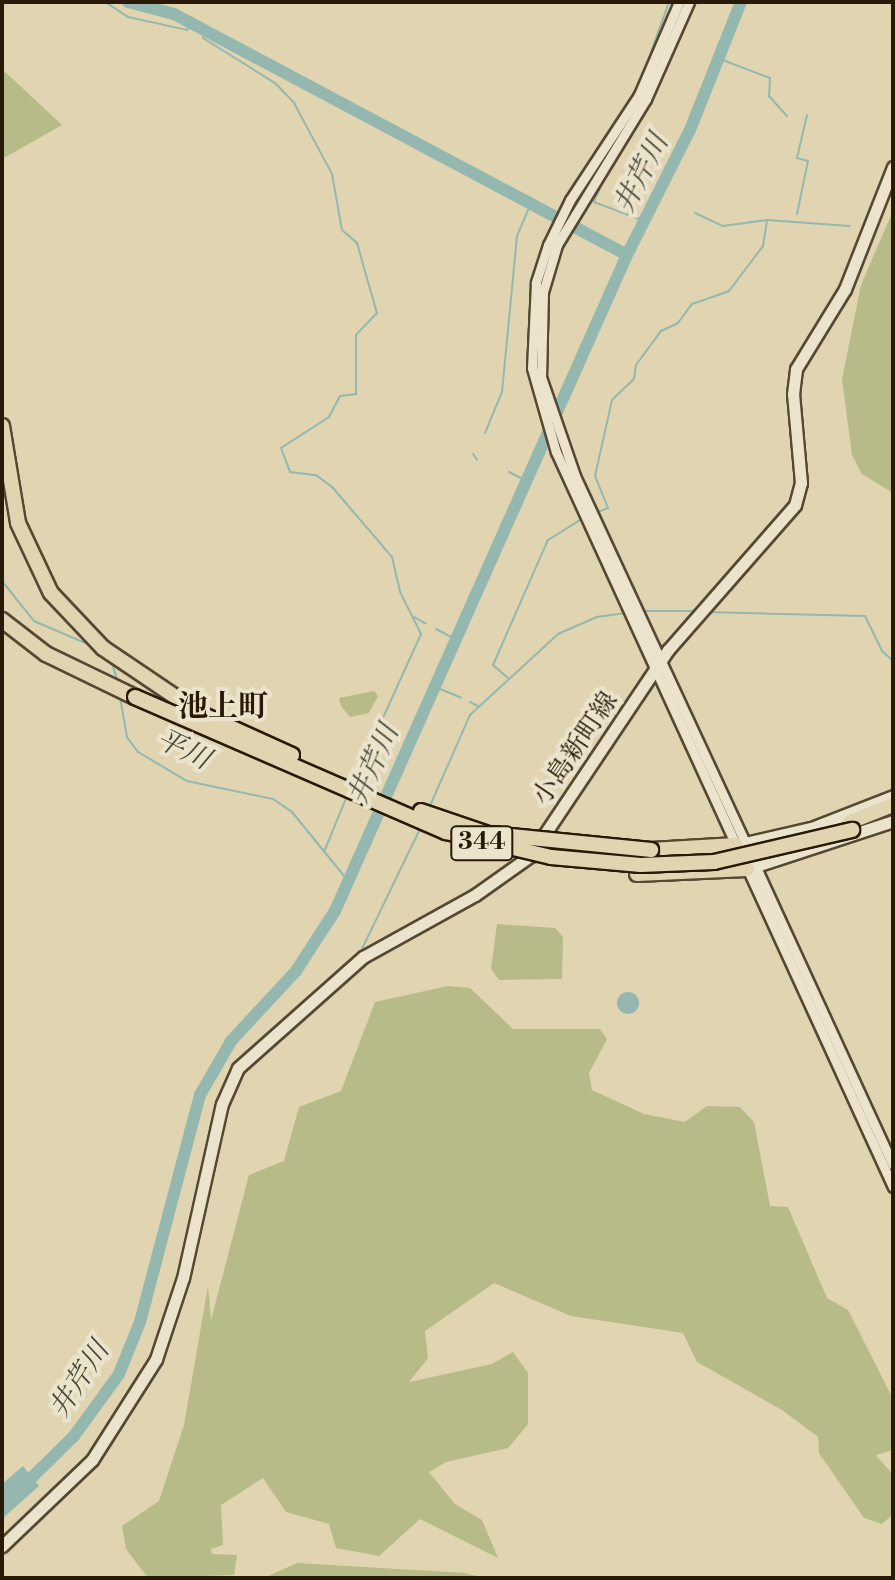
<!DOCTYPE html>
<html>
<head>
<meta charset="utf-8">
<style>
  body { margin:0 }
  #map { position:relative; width:895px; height:1580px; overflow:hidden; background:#e0d4b1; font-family:"Libre Bodoni","Noto Serif JP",serif }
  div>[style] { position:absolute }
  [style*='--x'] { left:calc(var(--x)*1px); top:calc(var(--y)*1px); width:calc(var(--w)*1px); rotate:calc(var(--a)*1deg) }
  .green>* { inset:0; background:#b7bb88 }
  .water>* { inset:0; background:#94b8af }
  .round { border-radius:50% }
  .stream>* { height:2px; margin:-1px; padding:0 1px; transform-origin:1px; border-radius:1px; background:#94b8af }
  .river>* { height:12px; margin:-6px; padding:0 6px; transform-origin:6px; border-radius:6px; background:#94b8af }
  .roads { filter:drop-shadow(2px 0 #564832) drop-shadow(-2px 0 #564832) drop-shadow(0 2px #564832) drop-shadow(0 -2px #564832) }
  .tertiary>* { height:9px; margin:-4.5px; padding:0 4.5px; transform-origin:4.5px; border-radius:4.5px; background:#ebe3cc }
  .secondary>* { height:11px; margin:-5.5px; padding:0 5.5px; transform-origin:5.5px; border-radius:5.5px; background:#ebe3cc }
  .motorway>* { height:14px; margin:-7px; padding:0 7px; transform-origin:7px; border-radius:7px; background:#e0d4b1 }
  .bridges { filter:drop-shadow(2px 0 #281908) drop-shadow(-2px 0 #281908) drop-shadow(0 2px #281908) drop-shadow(0 -2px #281908) }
  .motorway-bridge>* { height:14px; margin:-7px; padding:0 7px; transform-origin:7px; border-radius:7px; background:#e0d4b1 }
  span { translate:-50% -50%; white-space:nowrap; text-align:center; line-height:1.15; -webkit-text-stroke:8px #ebe3cc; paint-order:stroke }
  .shield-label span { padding:2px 6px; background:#ebe3cc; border:2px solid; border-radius:6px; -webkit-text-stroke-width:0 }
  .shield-label { font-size:24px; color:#281908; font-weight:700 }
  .street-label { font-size:26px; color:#281908 }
  .water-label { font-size:28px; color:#48493a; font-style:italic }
  .quarter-label { font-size:30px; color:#281908; font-weight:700 }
  .frame { position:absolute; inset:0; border:4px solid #281908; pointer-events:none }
</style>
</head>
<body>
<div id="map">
  <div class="green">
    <i style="clip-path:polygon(2px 69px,62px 125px,2px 159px)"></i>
    <i style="clip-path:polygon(893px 211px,893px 493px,862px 474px,852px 455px,842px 379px,861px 285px)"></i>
    <i style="clip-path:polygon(374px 691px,378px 696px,369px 713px,350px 717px,341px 706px,339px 698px)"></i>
    <i style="clip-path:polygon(497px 924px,555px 928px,563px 937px,562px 979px,499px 980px,491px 969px)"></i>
    <i style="clip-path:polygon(448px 986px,470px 988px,513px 1029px,600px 1029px,607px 1039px,589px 1073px,592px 1090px,644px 1114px,685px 1122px,707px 1106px,740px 1107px,754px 1122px,770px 1206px,788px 1207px,827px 1298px,848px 1310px,893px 1399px,893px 1450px,876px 1455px,893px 1475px,893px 1514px,882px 1524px,864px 1518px,819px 1453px,818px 1437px,782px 1410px,697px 1362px,683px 1333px,571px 1316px,494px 1283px,425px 1331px,428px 1358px,409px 1382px,492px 1364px,513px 1352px,528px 1373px,528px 1424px,508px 1448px,446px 1462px,429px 1472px,455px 1504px,482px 1520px,498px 1558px,420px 1519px,379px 1556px,336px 1548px,329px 1524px,286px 1512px,263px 1478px,221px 1505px,223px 1545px,211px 1549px,212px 1554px,237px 1555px,234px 1575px,148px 1578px,126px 1549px,122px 1526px,159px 1501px,184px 1425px,208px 1286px,211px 1320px,249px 1175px,284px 1161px,299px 1107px,341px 1091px,375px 1002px)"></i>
    <i style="clip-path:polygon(297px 1563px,465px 1573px,484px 1578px,264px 1578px)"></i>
  </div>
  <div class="water">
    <i class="round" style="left:617px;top:992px;width:22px;height:22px"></i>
    <i style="clip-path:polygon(23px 1466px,39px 1486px,2px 1519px,2px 1484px)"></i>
  </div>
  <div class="stream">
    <i style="--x:105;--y:2;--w:27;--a:33"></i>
    <i style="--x:128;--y:17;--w:60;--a:12.4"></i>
    <i style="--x:187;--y:30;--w:9;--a:-49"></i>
    <i style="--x:206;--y:31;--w:8;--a:113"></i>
    <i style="--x:203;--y:38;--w:85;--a:32"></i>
    <i style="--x:275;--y:83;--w:28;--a:46"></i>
    <i style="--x:294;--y:103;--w:81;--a:61.8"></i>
    <i style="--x:332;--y:174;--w:57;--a:79.9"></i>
    <i style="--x:342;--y:230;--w:20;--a:41"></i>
    <i style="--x:357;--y:243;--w:73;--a:74.1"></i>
    <i style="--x:377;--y:313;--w:30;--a:134"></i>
    <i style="--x:356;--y:335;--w:59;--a:90"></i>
    <i style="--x:356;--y:394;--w:16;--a:173"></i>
    <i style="--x:340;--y:396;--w:24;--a:118"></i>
    <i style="--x:329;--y:417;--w:57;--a:147.1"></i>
    <i style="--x:281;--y:448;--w:26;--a:69"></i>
    <i style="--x:290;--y:472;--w:26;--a:7"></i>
    <i style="--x:316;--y:475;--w:21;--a:37"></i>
    <i style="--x:333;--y:488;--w:91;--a:49.5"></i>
    <i style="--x:392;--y:557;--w:36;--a:77"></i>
    <i style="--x:400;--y:592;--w:47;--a:63.4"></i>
    <i style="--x:421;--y:634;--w:167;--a:114.4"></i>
    <i style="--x:720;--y:59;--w:53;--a:20.8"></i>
    <i style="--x:770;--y:78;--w:18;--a:93"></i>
    <i style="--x:769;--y:96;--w:27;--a:48"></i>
    <i style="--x:645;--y:69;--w:71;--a:-70.3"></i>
    <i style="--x:609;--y:168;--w:37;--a:114"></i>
    <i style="--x:594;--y:202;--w:57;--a:20.7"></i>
    <i style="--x:695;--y:213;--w:31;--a:25"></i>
    <i style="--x:723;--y:226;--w:44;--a:-7.8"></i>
    <i style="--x:797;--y:214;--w:54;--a:-78.3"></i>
    <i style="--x:808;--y:161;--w:11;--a:-165"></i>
    <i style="--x:797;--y:158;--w:44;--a:-76.9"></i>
    <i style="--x:485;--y:433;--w:44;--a:-67.5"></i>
    <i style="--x:502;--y:392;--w:157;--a:-84.5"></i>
    <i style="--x:517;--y:236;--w:30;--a:-67"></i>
    <i style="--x:473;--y:454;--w:7;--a:56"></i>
    <i style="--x:509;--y:472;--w:22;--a:27"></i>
    <i style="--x:596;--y:513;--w:13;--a:-23"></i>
    <i style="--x:608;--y:508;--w:35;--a:-112"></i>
    <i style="--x:595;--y:476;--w:78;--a:-77.4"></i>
    <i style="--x:612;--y:400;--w:30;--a:-44"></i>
    <i style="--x:634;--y:379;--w:14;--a:-82"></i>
    <i style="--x:636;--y:365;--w:42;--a:-53.7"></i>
    <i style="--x:661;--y:331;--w:19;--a:-25"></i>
    <i style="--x:678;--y:323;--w:24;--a:-54"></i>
    <i style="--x:692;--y:304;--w:39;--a:-19"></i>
    <i style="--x:729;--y:291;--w:56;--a:-52.9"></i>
    <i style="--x:763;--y:246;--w:26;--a:-81"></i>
    <i style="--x:767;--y:220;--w:83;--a:4.1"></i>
    <i style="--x:2;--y:581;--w:51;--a:51.3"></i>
    <i style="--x:34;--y:621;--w:63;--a:23.3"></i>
    <i style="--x:640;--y:611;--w:57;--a:0"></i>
    <i style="--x:708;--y:612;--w:157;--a:1.5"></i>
    <i style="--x:865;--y:616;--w:39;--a:64"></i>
    <i style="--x:882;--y:651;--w:15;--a:42"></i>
    <i style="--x:414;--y:617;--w:13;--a:29"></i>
    <i style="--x:436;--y:629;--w:26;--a:28"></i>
    <i style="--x:112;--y:663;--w:21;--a:73"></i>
    <i style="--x:508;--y:678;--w:20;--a:-139"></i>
    <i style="--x:493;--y:665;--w:137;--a:-66.3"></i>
    <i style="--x:548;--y:540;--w:40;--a:-32"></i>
    <i style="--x:438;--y:688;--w:25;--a:23"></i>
    <i style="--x:120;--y:697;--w:41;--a:80.1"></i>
    <i style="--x:127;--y:737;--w:19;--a:54"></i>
    <i style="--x:138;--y:752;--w:57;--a:30.6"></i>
    <i style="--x:187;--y:781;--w:88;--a:11.8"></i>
    <i style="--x:273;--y:799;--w:23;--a:34"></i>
    <i style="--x:292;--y:812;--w:90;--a:50.8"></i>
    <i style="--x:470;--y:702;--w:9;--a:27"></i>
    <i style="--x:429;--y:808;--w:102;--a:-66.2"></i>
    <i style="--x:470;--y:715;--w:120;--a:-42.6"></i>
    <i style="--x:558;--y:634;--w:43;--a:-23.6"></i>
    <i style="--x:597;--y:617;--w:29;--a:-8"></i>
    <i style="--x:324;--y:852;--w:61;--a:-67.7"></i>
    <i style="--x:360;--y:953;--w:138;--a:-64.2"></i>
  </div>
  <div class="river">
    <i style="--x:128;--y:2;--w:48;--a:14.6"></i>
    <i style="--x:174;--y:14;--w:513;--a:28.01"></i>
    <i style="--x:2;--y:1507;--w:101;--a:-44.6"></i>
    <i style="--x:74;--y:1436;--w:77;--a:-54"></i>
    <i style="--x:119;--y:1374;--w:56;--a:-68"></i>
    <i style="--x:140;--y:1322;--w:235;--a:-75.2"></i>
    <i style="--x:200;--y:1095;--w:62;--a:-60.1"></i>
    <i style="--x:231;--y:1041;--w:96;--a:-47.1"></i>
    <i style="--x:296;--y:971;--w:72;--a:-57"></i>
    <i style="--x:335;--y:911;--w:718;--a:-66.01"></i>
    <i style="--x:627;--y:255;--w:140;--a:-63.3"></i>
    <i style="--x:690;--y:130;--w:138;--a:-68.3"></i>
  </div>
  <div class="roads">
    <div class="tertiary">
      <i style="--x:679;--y:2;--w:101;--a:113.3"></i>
      <i style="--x:639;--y:95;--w:126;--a:123.3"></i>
      <i style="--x:570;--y:200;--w:50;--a:116.1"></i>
      <i style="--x:548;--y:245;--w:40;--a:108"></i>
      <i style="--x:536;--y:283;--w:85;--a:92.7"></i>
      <i style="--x:532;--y:368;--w:87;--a:74.1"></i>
      <i style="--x:556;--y:452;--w:437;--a:65.4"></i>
      <i style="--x:689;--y:2;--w:106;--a:113.9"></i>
      <i style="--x:646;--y:99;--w:171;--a:121.4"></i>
      <i style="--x:557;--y:245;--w:49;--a:106.6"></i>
      <i style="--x:543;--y:292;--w:85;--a:91.3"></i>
      <i style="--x:541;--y:377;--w:105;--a:71"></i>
      <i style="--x:575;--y:476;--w:408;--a:65.1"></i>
      <i style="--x:754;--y:863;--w:332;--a:65.3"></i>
      <i style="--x:746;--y:866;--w:353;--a:65.4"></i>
    </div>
    <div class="secondary">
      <i style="--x:736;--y:845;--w:77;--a:-12.8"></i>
      <i style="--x:811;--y:828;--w:88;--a:-21.3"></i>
      <i style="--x:747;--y:869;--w:154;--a:-18.2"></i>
      <i style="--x:2;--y:1546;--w:124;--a:-43.7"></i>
      <i style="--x:92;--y:1460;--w:120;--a:-57.6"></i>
      <i style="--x:156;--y:1359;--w:85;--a:-71.6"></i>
      <i style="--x:183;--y:1278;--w:178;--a:-77.4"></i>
      <i style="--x:222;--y:1104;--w:39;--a:-66"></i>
      <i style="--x:238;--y:1068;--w:167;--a:-41.6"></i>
      <i style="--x:363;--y:957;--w:128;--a:-29"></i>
      <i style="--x:475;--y:895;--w:67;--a:-35.3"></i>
      <i style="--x:530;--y:856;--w:248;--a:-56.2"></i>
      <i style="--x:668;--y:650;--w:193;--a:-48.8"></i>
      <i style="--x:795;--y:505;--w:23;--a:-75"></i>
      <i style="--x:801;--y:483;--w:89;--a:-95.1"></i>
      <i style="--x:793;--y:394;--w:25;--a:-83"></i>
      <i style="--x:796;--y:369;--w:94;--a:-58.5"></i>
      <i style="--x:845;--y:289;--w:131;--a:-68.5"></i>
    </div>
    <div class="motorway">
      <i style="--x:2;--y:426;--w:98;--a:80.6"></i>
      <i style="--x:18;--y:523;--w:77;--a:64.8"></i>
      <i style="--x:51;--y:593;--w:76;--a:46.6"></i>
      <i style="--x:103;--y:648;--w:118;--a:34"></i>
      <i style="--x:2;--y:620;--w:56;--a:37.7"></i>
      <i style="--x:46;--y:654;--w:99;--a:25.8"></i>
      <i style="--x:850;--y:822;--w:46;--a:-21.6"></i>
      <i style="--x:651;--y:850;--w:85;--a:-3.4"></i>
      <i style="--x:637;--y:874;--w:110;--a:-2.6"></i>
    </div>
  </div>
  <div class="bridges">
    <div class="motorway-bridge">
      <i style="--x:135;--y:697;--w:339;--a:23.5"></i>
      <i style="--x:446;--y:832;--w:108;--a:13.4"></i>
      <i style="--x:551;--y:857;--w:90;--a:5.1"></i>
      <i style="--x:641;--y:865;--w:73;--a:-2.4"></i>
      <i style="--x:714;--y:862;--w:142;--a:-13.1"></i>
      <i style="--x:201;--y:714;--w:100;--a:24.3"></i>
      <i style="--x:421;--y:811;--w:83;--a:18.9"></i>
      <i style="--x:491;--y:834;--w:161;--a:5.7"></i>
    </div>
  </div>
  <div class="shield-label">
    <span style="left:482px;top:843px">344</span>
  </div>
  <div class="street-label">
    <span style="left:576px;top:749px;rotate:-56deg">小島新町線</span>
  </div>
  <div class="water-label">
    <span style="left:642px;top:174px;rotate:-63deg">井芹川</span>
    <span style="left:183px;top:750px;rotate:26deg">平川</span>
    <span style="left:374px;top:765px;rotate:-66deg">井芹川</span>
    <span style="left:80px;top:1380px;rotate:-57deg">井芹川</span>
  </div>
  <div class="quarter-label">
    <span style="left:223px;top:707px">池上町</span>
  </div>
  <div class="frame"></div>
</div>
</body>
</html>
